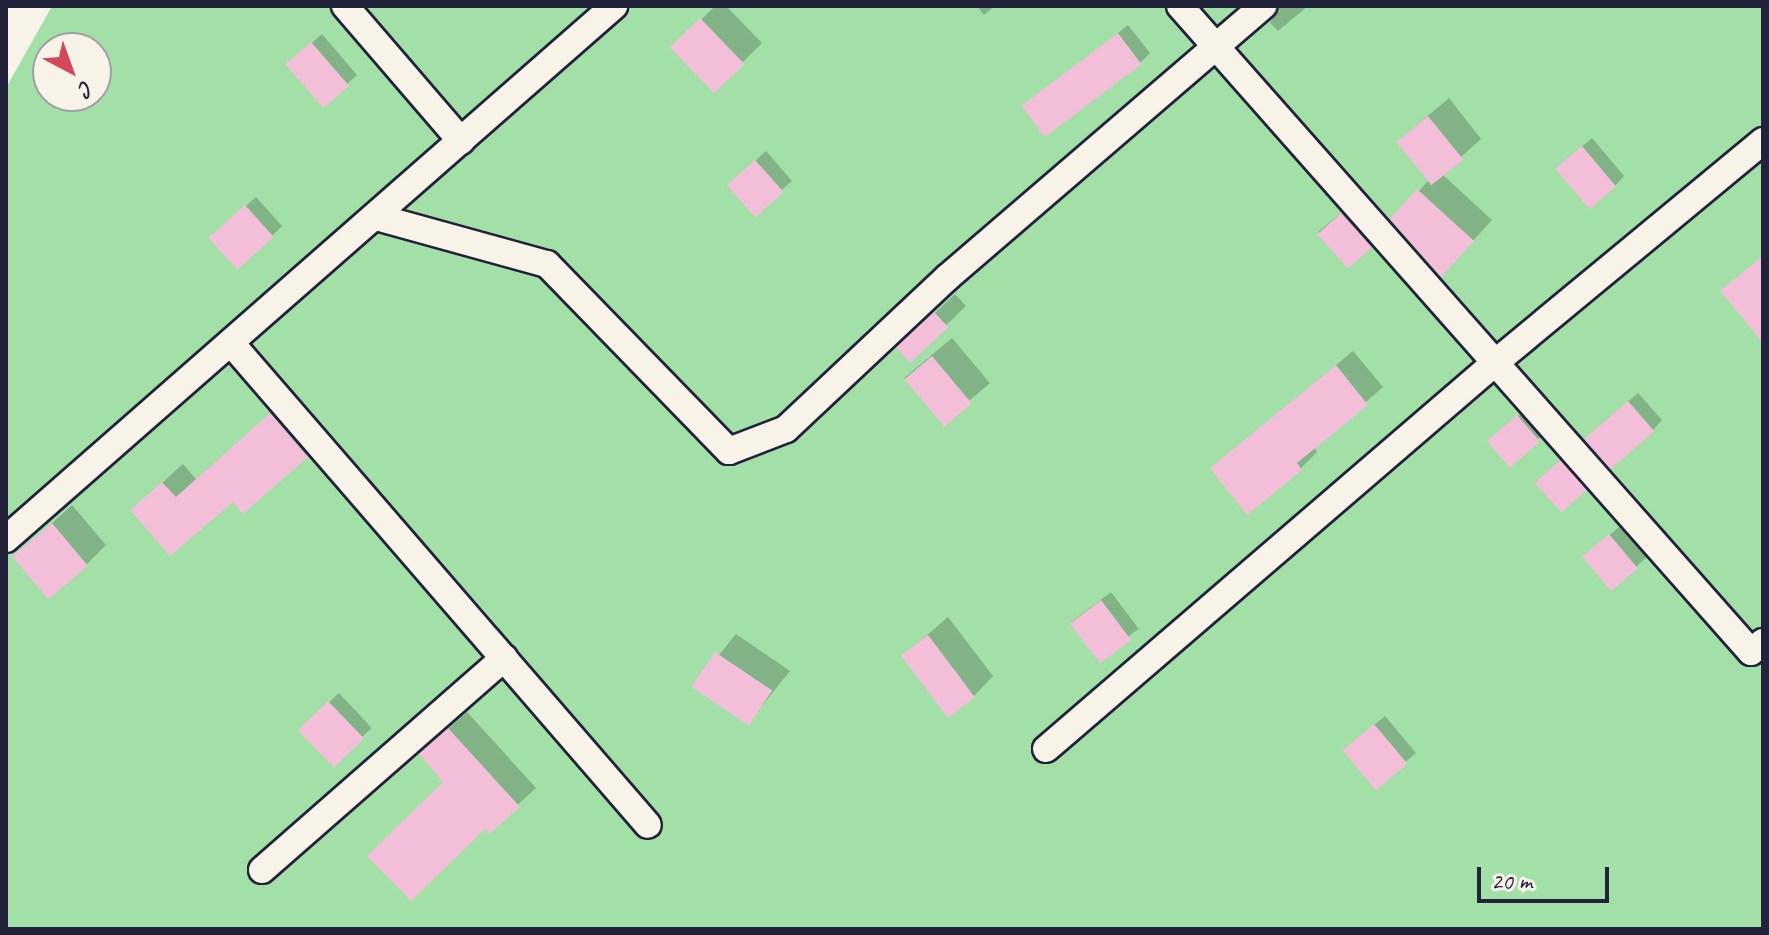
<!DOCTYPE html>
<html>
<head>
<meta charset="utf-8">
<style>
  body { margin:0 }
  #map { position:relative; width:1769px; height:935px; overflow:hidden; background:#f7f3e8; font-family:Caveat,sans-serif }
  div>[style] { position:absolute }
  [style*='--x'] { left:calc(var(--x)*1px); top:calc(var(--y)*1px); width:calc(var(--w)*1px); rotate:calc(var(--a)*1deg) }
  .green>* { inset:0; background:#a2e0a8 }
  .shadow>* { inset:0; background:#0003; transform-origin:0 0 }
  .building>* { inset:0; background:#f3bed8; transform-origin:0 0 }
  .roads { filter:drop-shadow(2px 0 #22223b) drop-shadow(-2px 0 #22223b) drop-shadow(0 2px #22223b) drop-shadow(0 -2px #22223b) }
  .lane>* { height:26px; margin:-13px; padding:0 13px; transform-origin:13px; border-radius:13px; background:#f7f3e8 }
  span { translate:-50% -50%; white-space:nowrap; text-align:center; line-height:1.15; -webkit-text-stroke:8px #f7f3e8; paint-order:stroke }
  .frame { position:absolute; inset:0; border:8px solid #22223b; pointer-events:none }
  .north { position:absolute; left:32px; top:32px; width:80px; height:80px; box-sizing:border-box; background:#f7f3e8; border:2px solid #a29fa3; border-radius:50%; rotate:139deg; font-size:22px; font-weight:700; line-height:32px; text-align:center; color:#22223b }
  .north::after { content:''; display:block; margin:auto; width:28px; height:36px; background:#d1495b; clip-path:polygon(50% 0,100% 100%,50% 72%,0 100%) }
  .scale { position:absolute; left:1477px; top:867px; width:132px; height:36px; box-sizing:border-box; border:4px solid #22223b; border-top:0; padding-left:10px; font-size:24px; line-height:28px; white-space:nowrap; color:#22223b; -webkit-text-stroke:6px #f7f3e8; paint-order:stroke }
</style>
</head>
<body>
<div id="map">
  <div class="green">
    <i style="clip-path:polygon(evenodd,52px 6px,1763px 6px,1763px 929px,6px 929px,6px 88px,52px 6px,48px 48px,96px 48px,96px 96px,48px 96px,48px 48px)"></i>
  </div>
  <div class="shadow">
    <i style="clip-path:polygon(715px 6px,726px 6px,762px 43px,715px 90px,673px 48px)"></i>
    <i style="clip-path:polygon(977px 6px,995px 6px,984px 15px)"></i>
    <i style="clip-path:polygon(1279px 6px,1308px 6px,1278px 31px,1270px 23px)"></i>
    <i style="clip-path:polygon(1128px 25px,1150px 53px,1140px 63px,1036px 99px)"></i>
    <i style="clip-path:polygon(322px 34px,357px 75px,324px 105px,298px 55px)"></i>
    <i style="clip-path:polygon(1449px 98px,1481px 139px,1442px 174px,1492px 220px,1460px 255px,1393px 219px,1429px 180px,1398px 141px)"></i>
    <i style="clip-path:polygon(1592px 138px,1624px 176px,1615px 186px,1567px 159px)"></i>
    <i style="clip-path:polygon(766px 151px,792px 181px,755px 214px,739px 176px)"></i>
    <i style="clip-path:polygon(256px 197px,282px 226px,272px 236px,221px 228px)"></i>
    <i style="clip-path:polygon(1352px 204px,1380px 236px,1370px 246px,1318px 232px)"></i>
    <i style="clip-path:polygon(955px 294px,966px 306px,910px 360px,918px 329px)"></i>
    <i style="left:952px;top:338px;width:59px;height:62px;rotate:50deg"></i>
    <i style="clip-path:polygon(1353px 351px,1383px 387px,1314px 447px,1317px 452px,1301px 468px,1248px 512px,1212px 468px)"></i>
    <i style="clip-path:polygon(1638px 393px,1662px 420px,1653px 430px,1596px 429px)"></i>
    <i style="clip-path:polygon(291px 395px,326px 436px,244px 511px,233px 499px,132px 510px,183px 464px,196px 479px)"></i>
    <i style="clip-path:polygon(1528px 407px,1548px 430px,1511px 465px,1500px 432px)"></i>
    <i style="clip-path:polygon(1570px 452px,1595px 479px,1585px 489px,1546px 473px)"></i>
    <i style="clip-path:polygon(72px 505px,106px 545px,86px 565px,15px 557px)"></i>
    <i style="clip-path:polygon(1620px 526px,1647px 557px,1613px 588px,1596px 547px)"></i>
    <i style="left:1111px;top:592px;width:46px;height:50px;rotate:53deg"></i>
    <i style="clip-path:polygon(948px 617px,993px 676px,974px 696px,903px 656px)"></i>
    <i style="clip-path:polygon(736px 634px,790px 671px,748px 723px,694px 686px)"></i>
    <i style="left:339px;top:693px;width:48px;height:54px;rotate:47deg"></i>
    <i style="clip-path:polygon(467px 712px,536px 788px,489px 831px,446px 782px,439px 737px)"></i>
    <i style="clip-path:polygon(1385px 716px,1416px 753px,1376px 787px,1355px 741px)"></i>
  </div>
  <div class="building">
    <i style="left:700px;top:18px;width:64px;height:42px;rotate:46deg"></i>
    <i style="left:1118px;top:33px;width:39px;height:121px;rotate:53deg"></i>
    <i style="left:311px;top:42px;width:58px;height:34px;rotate:49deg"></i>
    <i style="left:1428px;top:116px;width:56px;height:41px;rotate:51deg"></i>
    <i style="left:1582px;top:146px;width:53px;height:35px;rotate:50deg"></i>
    <i style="left:755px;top:160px;width:43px;height:38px;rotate:48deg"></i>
    <i style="clip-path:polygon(1417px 189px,1474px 241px,1441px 277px,1390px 219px)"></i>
    <i style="left:245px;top:205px;width:43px;height:49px;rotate:48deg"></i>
    <i style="left:1341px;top:213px;width:46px;height:32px;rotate:48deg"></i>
    <i style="clip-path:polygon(1763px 256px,1763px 343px,1720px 291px)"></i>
    <i style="left:934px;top:312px;width:21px;height:52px;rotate:47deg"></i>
    <i style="left:932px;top:356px;width:62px;height:36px;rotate:50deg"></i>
    <i style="clip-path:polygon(1336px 365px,1368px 405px,1297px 463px,1302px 470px,1247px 515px,1210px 468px)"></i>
    <i style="left:1628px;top:401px;width:40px;height:58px;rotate:49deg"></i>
    <i style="clip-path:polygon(270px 413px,308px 457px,243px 514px,233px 502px,170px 556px,130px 510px,162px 482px,176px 497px)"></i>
    <i style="left:1517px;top:415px;width:35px;height:40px;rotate:49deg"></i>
    <i style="left:1560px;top:460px;width:40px;height:34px;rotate:48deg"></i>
    <i style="left:52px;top:523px;width:56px;height:52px;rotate:50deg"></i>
    <i style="left:1609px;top:534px;width:45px;height:35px;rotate:50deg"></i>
    <i style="left:1101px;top:600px;width:50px;height:39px;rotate:53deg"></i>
    <i style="left:928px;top:635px;width:78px;height:34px;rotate:53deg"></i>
    <i style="left:715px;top:652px;width:69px;height:42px;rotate:34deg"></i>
    <i style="left:328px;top:701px;width:52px;height:42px;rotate:46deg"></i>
    <i style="left:1374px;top:724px;width:52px;height:41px;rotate:50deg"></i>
    <i style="clip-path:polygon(448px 728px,520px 807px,489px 834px,485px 829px,411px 901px,367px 856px,443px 782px,419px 754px)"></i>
  </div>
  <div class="roads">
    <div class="lane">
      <i style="--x:345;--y:6;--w:178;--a:49.3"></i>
      <i style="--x:1180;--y:6;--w:862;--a:48.53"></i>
      <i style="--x:1751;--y:652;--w:16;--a:-40"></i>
      <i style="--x:376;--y:217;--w:177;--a:15.4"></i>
      <i style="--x:547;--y:264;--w:261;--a:45.8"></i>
      <i style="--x:729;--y:451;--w:61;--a:-21.1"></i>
      <i style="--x:786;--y:429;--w:222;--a:-43.2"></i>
      <i style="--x:948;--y:277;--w:416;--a:-40.7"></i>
      <i style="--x:231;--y:343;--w:637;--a:49.14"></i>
      <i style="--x:6;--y:539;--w:809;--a:-41.24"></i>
      <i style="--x:1046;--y:749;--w:594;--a:-40.7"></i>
      <i style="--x:1496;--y:362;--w:347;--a:-39.6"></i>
      <i style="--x:262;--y:870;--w:322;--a:-41.2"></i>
    </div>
  </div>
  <div class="frame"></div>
  <div class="north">С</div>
  <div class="scale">20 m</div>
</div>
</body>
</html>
